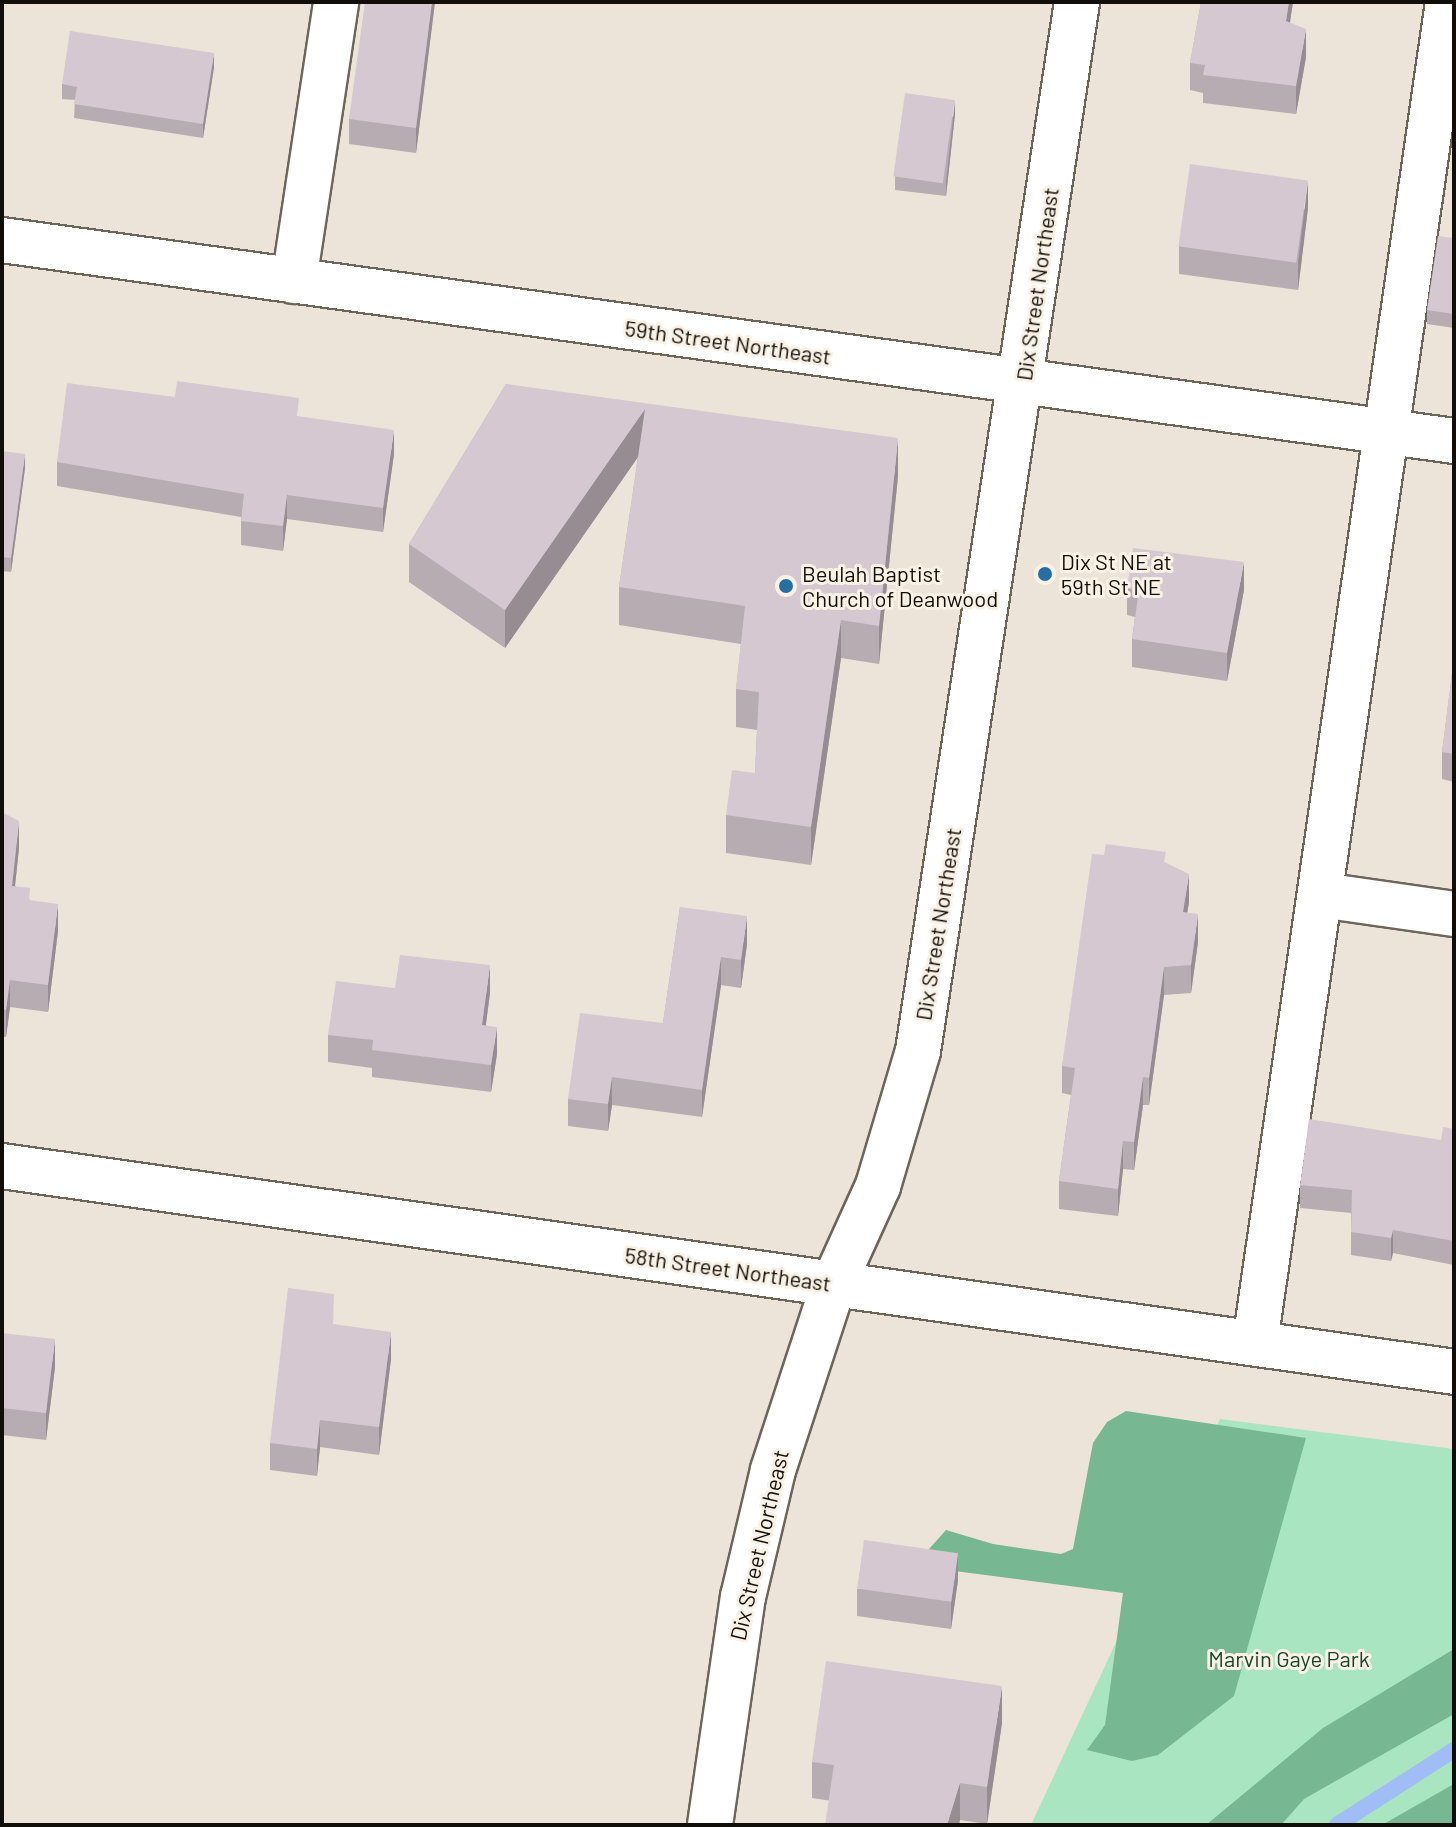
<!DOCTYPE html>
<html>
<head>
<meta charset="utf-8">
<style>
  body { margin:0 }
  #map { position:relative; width:1456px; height:1827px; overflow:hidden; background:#ece4d8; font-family:Barlow,sans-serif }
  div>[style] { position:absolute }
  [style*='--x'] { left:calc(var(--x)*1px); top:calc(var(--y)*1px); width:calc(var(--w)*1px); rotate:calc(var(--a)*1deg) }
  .green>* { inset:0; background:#a8e5c0 }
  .forest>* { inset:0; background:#77b791 }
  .stream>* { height:16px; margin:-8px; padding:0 8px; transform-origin:8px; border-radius:8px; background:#a0bdf6 }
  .roads { filter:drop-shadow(2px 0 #6c655a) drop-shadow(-2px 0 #6c655a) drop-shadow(0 2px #6c655a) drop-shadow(0 -2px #6c655a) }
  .minor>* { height:44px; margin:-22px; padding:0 22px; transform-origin:22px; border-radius:22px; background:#fff }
  .wall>* { inset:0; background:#b8acb3 }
  .shaded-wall>* { inset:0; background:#968c92 }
  .building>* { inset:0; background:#d6c8d0; transform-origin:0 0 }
  .dots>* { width:22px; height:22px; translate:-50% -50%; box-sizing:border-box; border:4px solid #faf1e5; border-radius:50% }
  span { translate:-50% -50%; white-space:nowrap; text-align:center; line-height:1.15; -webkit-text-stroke:6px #faf1e5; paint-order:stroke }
  .street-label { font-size:22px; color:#110e0a }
  .poi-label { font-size:22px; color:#110e0a }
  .left { translate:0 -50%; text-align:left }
  .park-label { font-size:22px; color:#14472d }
  .frame { position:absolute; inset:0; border:4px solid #110e0a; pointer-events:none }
</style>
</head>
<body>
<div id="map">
  <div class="green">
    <i style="clip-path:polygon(1220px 1419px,1454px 1449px,1454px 1825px,1031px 1825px)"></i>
  </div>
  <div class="forest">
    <i style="clip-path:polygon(1126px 1411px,1306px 1438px,1234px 1696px,1158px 1755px,1132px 1761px,1087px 1750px,1105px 1725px,1123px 1593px,924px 1567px,921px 1558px,946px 1530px,993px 1544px,1061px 1554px,1073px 1549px,1093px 1443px,1107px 1422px)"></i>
    <i style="clip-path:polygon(1454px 1649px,1454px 1714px,1304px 1799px,1281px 1825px,1206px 1825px,1323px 1728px)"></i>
    <i style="clip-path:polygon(1454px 1784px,1454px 1825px,1382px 1825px,1452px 1785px)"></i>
  </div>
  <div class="stream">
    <i style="--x:1337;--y:1825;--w:139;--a:-32.7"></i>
  </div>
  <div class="roads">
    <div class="minor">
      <i style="--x:2;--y:240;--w:1466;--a:7.88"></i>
      <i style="--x:294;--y:281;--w:282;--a:-81.4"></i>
      <i style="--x:1321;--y:895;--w:134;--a:8.1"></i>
      <i style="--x:2;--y:1166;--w:1467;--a:8.07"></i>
      <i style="--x:1255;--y:1343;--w:1355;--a:-81.81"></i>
      <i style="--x:710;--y:1825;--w:230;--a:-81.8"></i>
      <i style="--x:743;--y:1597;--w:130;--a:-76.7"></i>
      <i style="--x:773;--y:1470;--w:197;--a:-71.9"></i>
      <i style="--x:834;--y:1283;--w:107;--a:-65.6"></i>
      <i style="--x:878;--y:1186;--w:141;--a:-73.5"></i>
      <i style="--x:918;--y:1051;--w:1061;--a:-81.38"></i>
    </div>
  </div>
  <div class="wall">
    <i style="clip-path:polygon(377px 2px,435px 2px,416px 153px,349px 144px,349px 119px)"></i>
    <i style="clip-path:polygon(1201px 2px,1293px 2px,1290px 22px,1306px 57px,1296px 114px,1203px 103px,1203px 93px,1190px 90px,1190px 63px)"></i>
    <i style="clip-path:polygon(214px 67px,203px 138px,74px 118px,75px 100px,62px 99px,62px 84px)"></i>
    <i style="clip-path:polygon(955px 114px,946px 196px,895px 190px,895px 176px)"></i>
    <i style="clip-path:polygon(1308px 208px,1298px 290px,1179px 274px,1179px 246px)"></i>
    <i style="clip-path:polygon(1454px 238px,1454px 328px,1427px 324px,1427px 310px)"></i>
    <i style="clip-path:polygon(506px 384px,898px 476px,879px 664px,841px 658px,811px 865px,726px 853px,726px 815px,755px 773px,757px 730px,736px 727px,736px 689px,741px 644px,619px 625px,619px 587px,638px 457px,505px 648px,409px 582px,409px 544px)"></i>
    <i style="clip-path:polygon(299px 417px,394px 454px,383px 532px,287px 519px,283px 551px,241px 545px,241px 517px,57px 486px,57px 462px)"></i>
    <i style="clip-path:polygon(2px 451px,25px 468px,11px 572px,2px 571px)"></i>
    <i style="clip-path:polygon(1127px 588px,1244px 590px,1227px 681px,1132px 667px,1132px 639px,1135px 617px,1127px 615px)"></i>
    <i style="clip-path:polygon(1454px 658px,1454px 782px,1442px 779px,1442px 752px)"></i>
    <i style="clip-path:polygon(2px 813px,19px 848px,15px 886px,30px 900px,58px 931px,48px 1012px,10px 1007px,6px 1037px,2px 1037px)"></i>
    <i style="clip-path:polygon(1104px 855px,1166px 863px,1189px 902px,1187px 913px,1198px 942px,1191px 993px,1164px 995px,1149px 1105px,1143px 1105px,1134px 1170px,1123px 1169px,1118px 1216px,1059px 1209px,1059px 1181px,1071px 1095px,1062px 1093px,1062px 1066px)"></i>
    <i style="clip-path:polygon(680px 907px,747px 944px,741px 988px,721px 985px,702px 1117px,612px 1105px,608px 1131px,568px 1126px,568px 1099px,663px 1023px)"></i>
    <i style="clip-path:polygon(395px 988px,490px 993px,486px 1025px,497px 1054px,491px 1092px,372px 1077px,372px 1068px,328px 1062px,328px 1035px)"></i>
    <i style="clip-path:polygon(1454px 1129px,1454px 1265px,1393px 1253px,1391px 1261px,1351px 1255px,1351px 1213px,1300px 1208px,1300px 1185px,1441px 1140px)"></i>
    <i style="clip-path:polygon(334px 1325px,391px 1359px,379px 1455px,320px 1447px,317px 1476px,270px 1470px,270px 1443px)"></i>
    <i style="clip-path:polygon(2px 1333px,55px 1367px,46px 1440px,2px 1435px)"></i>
    <i style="clip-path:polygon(958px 1580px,951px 1629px,857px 1616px,857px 1589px)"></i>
    <i style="clip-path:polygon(1002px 1723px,987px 1824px,812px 1798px,812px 1762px)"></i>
  </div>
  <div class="shaded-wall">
    <i style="clip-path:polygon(432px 2px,435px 2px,416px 153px,416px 128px)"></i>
    <i style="clip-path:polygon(1289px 2px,1293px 2px,1286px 48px,1286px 21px)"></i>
    <i style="clip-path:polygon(1306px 29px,1306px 57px,1296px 114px,1296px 86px)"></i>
    <i style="clip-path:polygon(214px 53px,214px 67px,203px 138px,203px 124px)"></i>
    <i style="clip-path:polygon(955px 100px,955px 114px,946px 196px,946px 182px)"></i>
    <i style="clip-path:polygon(1308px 181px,1308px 208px,1298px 290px,1298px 262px)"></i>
    <i style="clip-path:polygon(645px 409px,645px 447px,505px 648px,505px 610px)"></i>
    <i style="clip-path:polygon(394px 430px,394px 454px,383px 532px,383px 508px)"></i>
    <i style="clip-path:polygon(898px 438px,898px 476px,879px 664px,879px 626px)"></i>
    <i style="clip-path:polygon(25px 454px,25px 468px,11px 572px,11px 558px)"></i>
    <i style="clip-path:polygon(287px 495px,287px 519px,283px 551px,283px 526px)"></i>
    <i style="clip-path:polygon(1244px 562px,1244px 590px,1227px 681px,1227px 653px)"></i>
    <i style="clip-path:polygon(841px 620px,841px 658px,811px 865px,811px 827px)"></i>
    <i style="clip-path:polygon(19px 821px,19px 848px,12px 914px,12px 886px)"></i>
    <i style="clip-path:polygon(1189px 874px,1189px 902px,1183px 940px,1183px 912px)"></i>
    <i style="clip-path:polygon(58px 904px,58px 931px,48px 1012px,48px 985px)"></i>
    <i style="clip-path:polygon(1198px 914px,1198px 942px,1191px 993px,1191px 965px)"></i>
    <i style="clip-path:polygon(747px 916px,747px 944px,741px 988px,741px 960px)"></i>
    <i style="clip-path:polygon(721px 957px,721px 985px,702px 1117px,702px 1090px)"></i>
    <i style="clip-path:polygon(490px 965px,490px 993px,482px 1052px,482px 1025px)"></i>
    <i style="clip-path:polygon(1164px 967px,1164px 995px,1149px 1105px,1149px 1078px)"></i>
    <i style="clip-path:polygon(10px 980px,10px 1007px,6px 1037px,6px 1010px)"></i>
    <i style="clip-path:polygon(497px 1027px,497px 1054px,491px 1092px,491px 1065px)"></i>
    <i style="clip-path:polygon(612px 1077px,612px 1105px,608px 1131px,608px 1104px)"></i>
    <i style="clip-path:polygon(1143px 1077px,1143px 1105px,1134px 1170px,1134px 1142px)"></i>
    <i style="clip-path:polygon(1123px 1141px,1123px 1169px,1118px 1216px,1118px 1189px)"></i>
    <i style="clip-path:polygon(1393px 1230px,1393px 1253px,1391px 1261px,1391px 1238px)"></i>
    <i style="clip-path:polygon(391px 1332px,391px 1359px,379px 1455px,379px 1427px)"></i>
    <i style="clip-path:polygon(55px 1339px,55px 1367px,46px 1440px,46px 1413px)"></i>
    <i style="clip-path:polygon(320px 1420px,320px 1447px,317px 1476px,317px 1449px)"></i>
    <i style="clip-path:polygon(958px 1553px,958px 1580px,951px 1629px,951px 1602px)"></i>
    <i style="clip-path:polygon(1002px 1686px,1002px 1723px,987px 1824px,987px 1787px)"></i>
    <i style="clip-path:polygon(960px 1783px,960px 1820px,959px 1825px,947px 1825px)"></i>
  </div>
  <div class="building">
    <i style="clip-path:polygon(365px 2px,377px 3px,377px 2px,432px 2px,416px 128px,349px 119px)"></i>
    <i style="clip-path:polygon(1201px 2px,1289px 2px,1286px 21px,1306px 29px,1296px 86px,1203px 75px,1205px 65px,1190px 63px)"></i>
    <i style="clip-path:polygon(70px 31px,214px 53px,203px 124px,74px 104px,77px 87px,62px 84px)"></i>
    <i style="left:905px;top:93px;width:50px;height:84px;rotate:8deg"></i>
    <i style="left:1190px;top:164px;width:119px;height:83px;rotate:8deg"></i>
    <i style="clip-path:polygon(1438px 236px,1454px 238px,1454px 314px,1427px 310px)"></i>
    <i style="clip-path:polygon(177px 381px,299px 398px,297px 416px,394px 430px,383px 508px,287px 495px,283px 526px,241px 521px,244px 494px,57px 462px,67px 383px,175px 397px)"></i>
    <i style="clip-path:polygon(506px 384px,898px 438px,879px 626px,841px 620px,811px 827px,726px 815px,732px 770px,755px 773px,759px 692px,736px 689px,745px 606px,619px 587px,645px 409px,505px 610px,409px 544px)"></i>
    <i style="clip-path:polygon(2px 451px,25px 454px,11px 558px,2px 557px)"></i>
    <i style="clip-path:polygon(1133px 548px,1244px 562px,1227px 653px,1132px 639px,1139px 590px,1127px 588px)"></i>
    <i style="clip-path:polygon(1454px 658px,1454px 754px,1442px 752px)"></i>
    <i style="clip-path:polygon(2px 813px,6px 814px,19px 821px,12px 886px,30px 888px,29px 900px,58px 904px,48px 985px,10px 980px,6px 1010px,2px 1009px)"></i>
    <i style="clip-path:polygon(1106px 844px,1166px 852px,1164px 862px,1189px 874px,1183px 912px,1198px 914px,1191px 965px,1164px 967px,1149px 1078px,1143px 1077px,1134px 1142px,1123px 1141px,1118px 1189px,1059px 1181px,1075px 1068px,1062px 1066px,1092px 854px,1104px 855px)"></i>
    <i style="clip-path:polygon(680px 907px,747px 916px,741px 960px,721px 957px,702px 1090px,612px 1077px,608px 1104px,568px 1099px,580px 1013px,663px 1023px)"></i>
    <i style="clip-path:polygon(400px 955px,490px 965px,482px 1025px,497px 1027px,491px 1065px,372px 1050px,373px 1040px,328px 1035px,336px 981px,395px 988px)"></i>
    <i style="clip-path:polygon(1309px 1119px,1441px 1140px,1443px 1127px,1454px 1129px,1454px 1241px,1393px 1230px,1391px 1238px,1351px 1232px,1352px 1190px,1300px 1185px)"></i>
    <i style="clip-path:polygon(288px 1288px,334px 1294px,333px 1324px,391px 1332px,379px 1427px,320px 1420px,317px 1449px,270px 1443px)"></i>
    <i style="clip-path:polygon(2px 1333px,55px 1339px,46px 1413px,2px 1408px)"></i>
    <i style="left:864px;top:1540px;width:95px;height:49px;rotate:8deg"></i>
    <i style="clip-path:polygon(826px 1661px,1002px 1686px,987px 1787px,960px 1783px,947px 1825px,825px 1825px,834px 1765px,812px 1762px)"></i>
  </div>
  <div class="dots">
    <i style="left:1045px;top:574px;background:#266fa3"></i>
    <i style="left:786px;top:586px;background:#266fa3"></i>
  </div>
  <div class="street-label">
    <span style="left:1037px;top:284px;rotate:-82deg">Dix Street Northeast</span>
    <span style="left:728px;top:342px;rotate:8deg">59th Street Northeast</span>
    <span style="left:938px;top:924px;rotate:-81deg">Dix Street Northeast</span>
    <span style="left:728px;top:1269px;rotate:8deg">58th Street Northeast</span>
    <span style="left:759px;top:1545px;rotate:-77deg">Dix Street Northeast</span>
  </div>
  <div class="poi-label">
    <span class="left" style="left:1061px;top:574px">Dix St NE at<br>59th St NE</span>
    <span class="left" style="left:802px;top:586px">Beulah Baptist<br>Church of Deanwood</span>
  </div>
  <div class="park-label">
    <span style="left:1289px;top:1659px">Marvin Gaye Park</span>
  </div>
  <div class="frame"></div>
</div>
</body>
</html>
